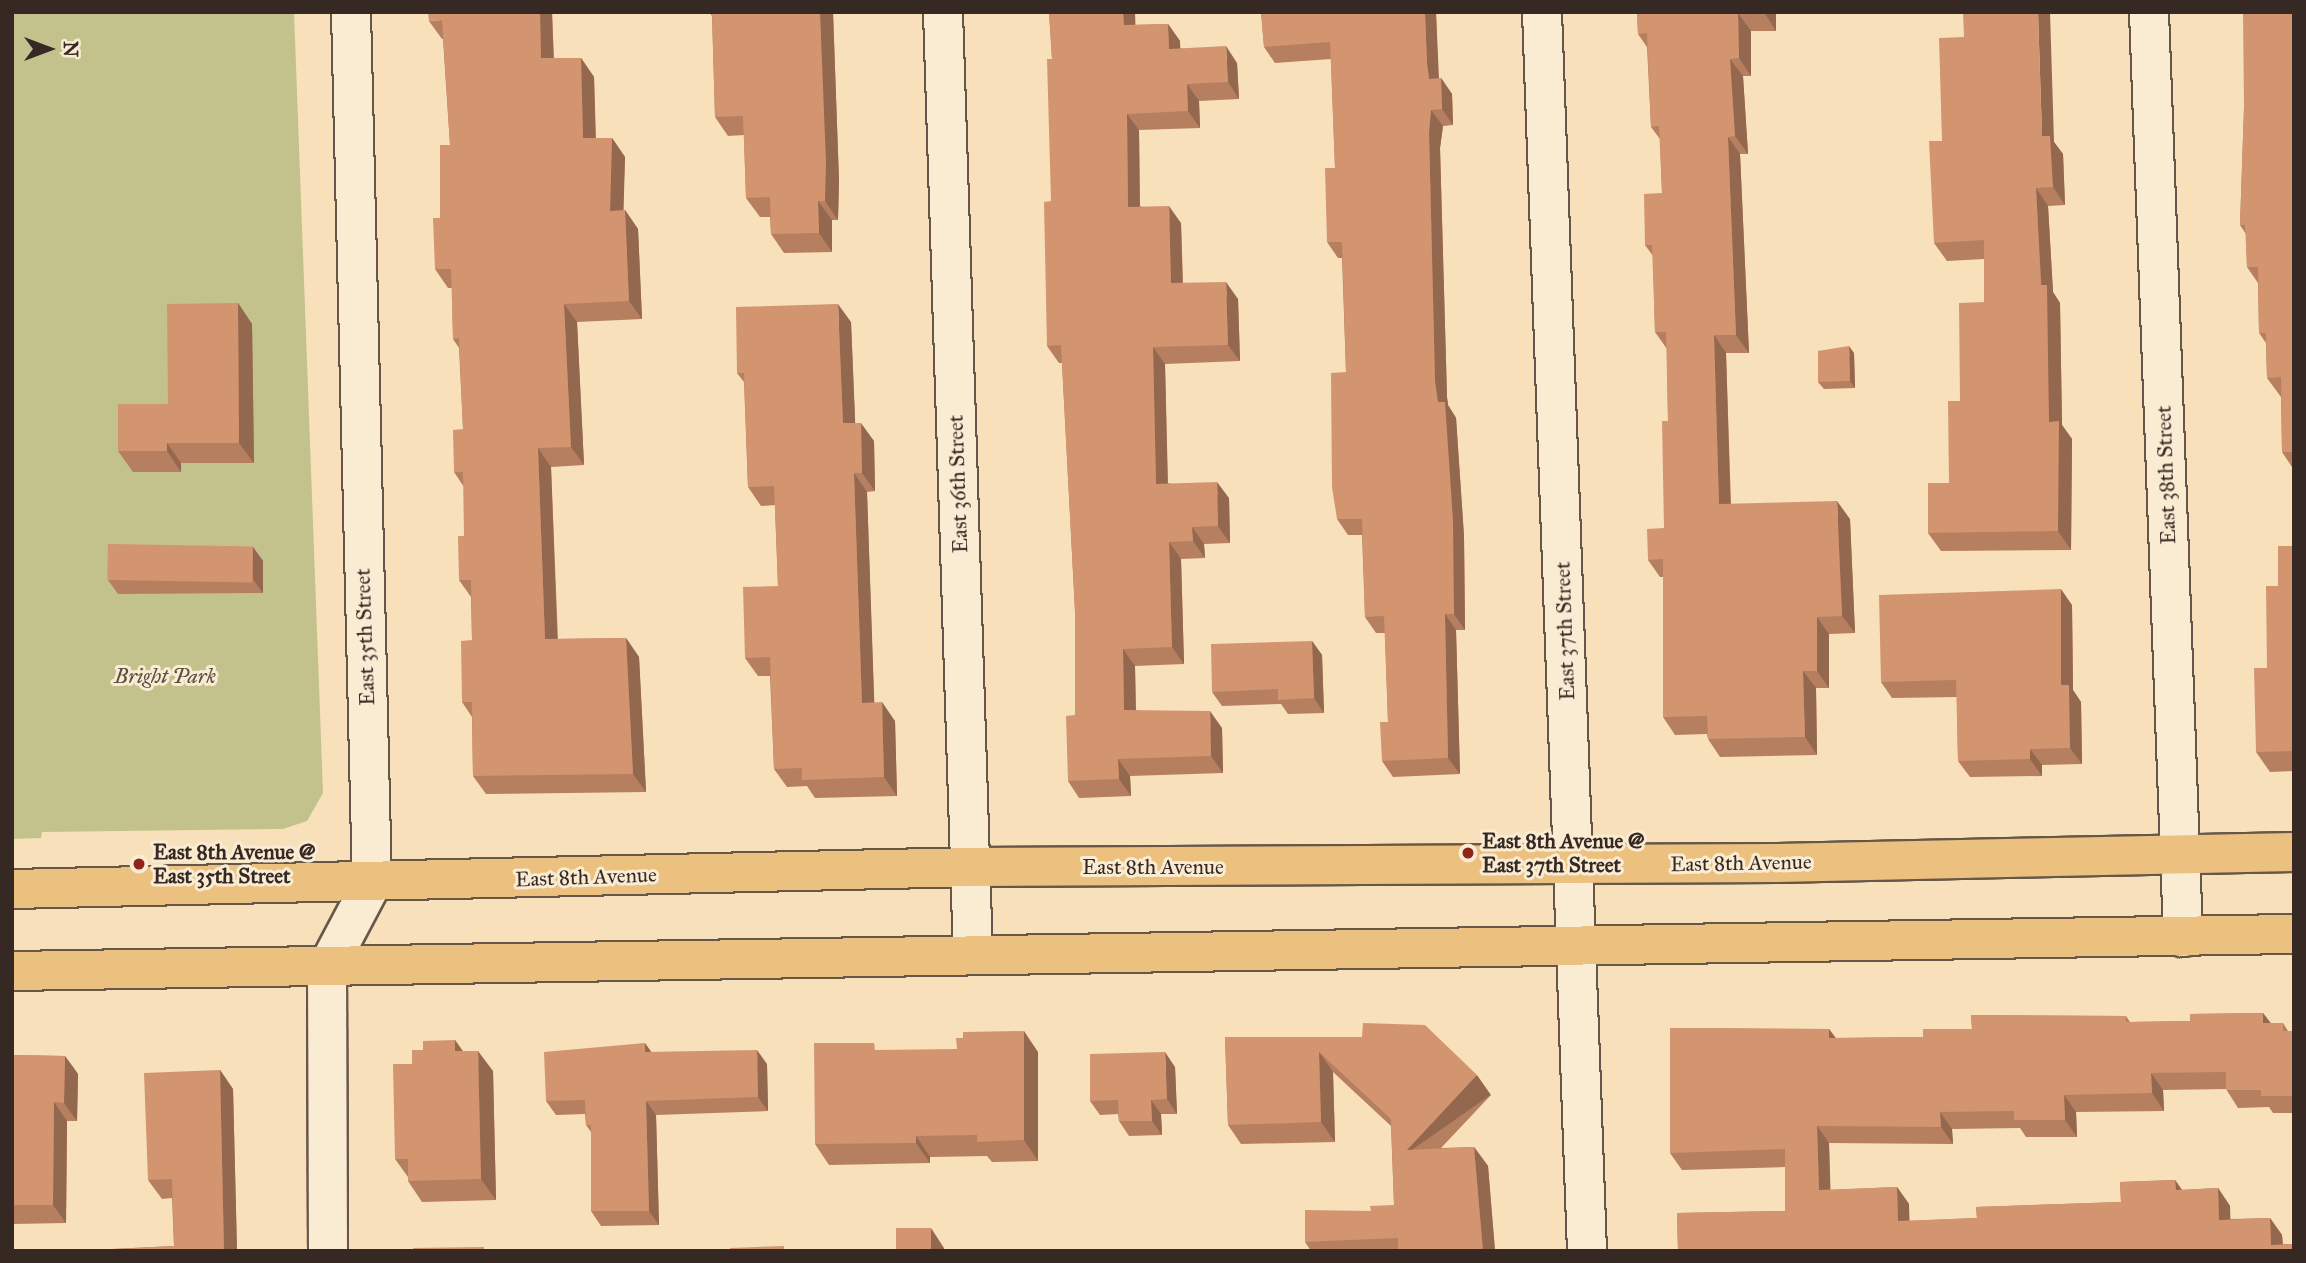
<!DOCTYPE html>
<html>
<head>
<meta charset="utf-8">
<style>
  body { margin:0 }
  #map { position:relative; width:2306px; height:1263px; overflow:hidden; background:#f8e0bb; font-family:"IM FELL Great Primer",serif }
  div>[style] { position:absolute }
  [style*='--x'] { left:calc(var(--x)*1px); top:calc(var(--y)*1px); width:calc(var(--w)*1px); rotate:calc(var(--a)*1deg) }
  .green>* { inset:0; background:#c3c18c }
  .roads { filter:drop-shadow(2px 0 #66574a) drop-shadow(-2px 0 #66574a) drop-shadow(0 2px #66574a) drop-shadow(0 -2px #66574a) }
  .minor>* { height:38px; margin:-19px; padding:0 19px; transform-origin:19px; border-radius:19px; background:#faebd3 }
  .primary>* { height:38px; margin:-19px; padding:0 19px; transform-origin:19px; border-radius:19px; background:#ecc07e }
  .wall>* { inset:0; background:#b57f60 }
  .shaded-wall>* { inset:0; background:#94684e; transform-origin:0 0 }
  .building>* { inset:0; background:#d39470; transform-origin:0 0 }
  .dots>* { width:19px; height:19px; translate:-50% -50%; box-sizing:border-box; border:4px solid #faebd3; border-radius:50% }
  span { translate:-50% -50%; white-space:nowrap; text-align:center; line-height:1.15; -webkit-text-stroke:6px #faebd3; paint-order:stroke }
  .street-label { font-size:21px; color:#362924 }
  .park-label { font-size:21px; color:#594f3e; font-style:italic }
  .poi-label { font-size:21px; color:#362924; font-weight:700 }
  .left { translate:0 -50%; text-align:left }
  .frame { position:absolute; inset:0; border:14px solid #362924; pointer-events:none }
  .north { position:absolute; left:14px; top:14px; width:70px; height:70px; -webkit-text-stroke:5px #faebd3; paint-order:stroke; rotate:90deg; font-size:19px; font-weight:700; line-height:28px; text-align:center; color:#362924 }
  .north::after { content:''; display:block; margin:auto; width:24px; height:32px; background:#362924; clip-path:polygon(50% 0,100% 100%,50% 72%,0 100%) }
</style>
</head>
<body>
<div id="map">
  <div class="green">
    <i style="clip-path:polygon(12px 12px,294px 12px,323px 793px,307px 821px,283px 829px,42px 832px,41px 838px,12px 839px)"></i>
  </div>
  <div class="roads">
    <div class="minor">
      <i style="--x:943;--y:12;--w:943;--a:88.18"></i>
      <i style="--x:1542;--y:12;--w:1240;--a:87.92"></i>
      <i style="--x:2149;--y:12;--w:926;--a:87.89"></i>
      <i style="--x:328;--y:1251;--w:283;--a:-90.2"></i>
      <i style="--x:327;--y:968;--w:96;--a:-62.1"></i>
      <i style="--x:372;--y:883;--w:871;--a:-91.38"></i>
    </div>
    <div class="primary">
      <i style="--x:12;--y:889;--w:959;--a:-1.31"></i>
      <i style="--x:971;--y:867;--w:806;--a:-0.28"></i>
      <i style="--x:1777;--y:863;--w:517;--a:-1.22"></i>
      <i style="--x:12;--y:971;--w:2282;--a:-0.93"></i>
    </div>
  </div>
  <div class="wall">
    <i style="clip-path:polygon(552px 12px,554px 58px,581px 58px,594px 77px,596px 138px,612px 138px,625px 157px,623px 210px,625px 210px,638px 229px,642px 319px,577px 322px,584px 465px,551px 467px,558px 639px,626px 638px,639px 657px,646px 792px,486px 794px,473px 776px,472px 717px,462px 702px,472px 640px,471px 597px,459px 580px,464px 536px,464px 487px,454px 472px,463px 429px,459px 348px,453px 339px,452px 288px,448px 288px,435px 269px,450px 145px,443px 39px,442px 39px,429px 21px)"></i>
    <i style="clip-path:polygon(709px 12px,833px 12px,839px 181px,838px 220px,832px 220px,832px 252px,784px 253px,771px 234px,770px 217px,760px 217px,746px 198px,744px 135px,728px 136px,715px 117px,712px 16px)"></i>
    <i style="clip-path:polygon(1049px 12px,1135px 12px,1135px 25px,1168px 24px,1180px 41px,1180px 48px,1237px 63px,1239px 99px,1199px 101px,1200px 128px,1139px 130px,1140px 206px,1181px 223px,1183px 283px,1238px 299px,1240px 361px,1165px 364px,1168px 483px,1229px 498px,1230px 543px,1204px 544px,1205px 558px,1181px 559px,1184px 664px,1135px 666px,1136px 710px,1222px 728px,1223px 773px,1130px 776px,1131px 796px,1079px 798px,1068px 781px,1075px 715px,1075px 611px,1062px 363px,1059px 363px,1047px 346px,1051px 201px,1052px 59px)"></i>
    <i style="clip-path:polygon(1261px 12px,1436px 12px,1438px 78px,1441px 78px,1452px 94px,1453px 125px,1443px 126px,1440px 148px,1447px 397px,1448px 405px,1456px 418px,1464px 536px,1465px 630px,1456px 630px,1460px 774px,1393px 777px,1382px 761px,1388px 722px,1385px 633px,1376px 633px,1365px 617px,1362px 535px,1348px 535px,1337px 519px,1346px 372px,1342px 258px,1338px 258px,1327px 242px,1335px 168px,1331px 59px,1275px 63px,1264px 47px)"></i>
    <i style="clip-path:polygon(1637px 12px,1776px 12px,1776px 31px,1751px 31px,1751px 76px,1743px 76px,1748px 154px,1740px 154px,1749px 353px,1726px 353px,1731px 504px,1850px 519px,1855px 633px,1829px 634px,1829px 688px,1816px 688px,1817px 755px,1720px 757px,1708px 739px,1707px 734px,1675px 735px,1663px 717px,1663px 577px,1660px 577px,1648px 560px,1664px 528px,1668px 421px,1667px 349px,1655px 332px,1653px 256px,1645px 245px,1662px 193px,1660px 139px,1651px 127px,1647px 47px,1638px 34px)"></i>
    <i style="clip-path:polygon(2294px 12px,2294px 470px,2282px 452px,2281px 397px,2267px 378px,2266px 343px,2259px 333px,2258px 283px,2247px 267px,2246px 234px,2240px 225px,2244px 108px)"></i>
    <i style="clip-path:polygon(1964px 37px,2054px 142px,2063px 154px,2065px 205px,2048px 206px,2053px 292px,2060px 303px,2062px 425px,2072px 439px,2071px 550px,1941px 551px,1928px 533px,1949px 483px,1960px 401px,1984px 302px,1984px 259px,1947px 261px,1934px 243px,1942px 141px)"></i>
    <i style="clip-path:polygon(238px 303px,252px 324px,254px 463px,181px 463px,181px 472px,133px 472px,118px 451px,168px 404px)"></i>
    <i style="clip-path:polygon(851px 322px,855px 423px,874px 441px,875px 491px,867px 492px,874px 703px,895px 721px,897px 796px,815px 798px,807px 786px,787px 787px,774px 769px,770px 676px,758px 676px,745px 658px,778px 586px,775px 505px,761px 506px,748px 487px,744px 382px,737px 373px)"></i>
    <i style="clip-path:polygon(1854px 353px,1855px 388px,1824px 389px,1818px 382px)"></i>
    <i style="clip-path:polygon(2294px 546px,2294px 771px,2270px 772px,2256px 752px,2278px 586px)"></i>
    <i style="clip-path:polygon(253px 547px,263px 561px,263px 593px,118px 594px,108px 580px)"></i>
    <i style="clip-path:polygon(2072px 605px,2073px 690px,2081px 702px,2082px 764px,2042px 765px,2042px 776px,1970px 777px,1958px 761px,1957px 697px,1892px 698px,1881px 682px)"></i>
    <i style="clip-path:polygon(1312px 641px,1322px 655px,1324px 713px,1288px 714px,1281px 704px,1222px 706px,1212px 692px)"></i>
    <i style="clip-path:polygon(2263px 1013px,2271px 1023px,2283px 1023px,2288px 1031px,2294px 1031px,2294px 1113px,2273px 1113px,2269px 1107px,2238px 1108px,2226px 1089px,2163px 1090px,2164px 1111px,2076px 1112px,2077px 1137px,2026px 1137px,2020px 1128px,1952px 1129px,1953px 1144px,1829px 1143px,1830px 1190px,1897px 1187px,1909px 1204px,1909px 1221px,1977px 1218px,1976px 1207px,2121px 1202px,2120px 1182px,2175px 1180px,2182px 1190px,2218px 1188px,2230px 1206px,2230px 1219px,2270px 1218px,2282px 1235px,2283px 1244px,2294px 1244px,2294px 1251px,1678px 1251px,1677px 1213px,1785px 1211px,1785px 1167px,1682px 1170px,1670px 1153px,1670px 1028px,1829px 1029px,1836px 1038px,1923px 1037px,1923px 1029px,1972px 1029px,1971px 1015px,2126px 1016px,2130px 1022px,2190px 1021px,2190px 1014px)"></i>
    <i style="clip-path:polygon(1225px 1037px,1362px 1037px,1491px 1095px,1441px 1148px,1474px 1147px,1488px 1166px,1495px 1251px,1311px 1251px,1305px 1242px,1371px 1211px,1394px 1205px,1391px 1126px,1333px 1072px,1335px 1142px,1241px 1144px,1228px 1125px)"></i>
    <i style="clip-path:polygon(455px 1040px,463px 1051px,493px 1071px,496px 1200px,422px 1202px,408px 1181px,408px 1177px,395px 1159px,412px 1064px,423px 1050px)"></i>
    <i style="clip-path:polygon(880px 1050px,1038px 1052px,1038px 1161px,992px 1162px,987px 1156px,930px 1157px,930px 1163px,829px 1165px,815px 1144px)"></i>
    <i style="clip-path:polygon(651px 1052px,767px 1064px,768px 1111px,656px 1115px,659px 1225px,601px 1226px,591px 1211px,591px 1132px,586px 1125px,585px 1114px,556px 1115px,546px 1101px)"></i>
    <i style="clip-path:polygon(12px 1055px,65px 1056px,78px 1074px,77px 1121px,67px 1121px,66px 1223px,12px 1224px)"></i>
    <i style="clip-path:polygon(1175px 1067px,1177px 1114px,1161px 1114px,1162px 1135px,1129px 1136px,1119px 1121px,1118px 1114px,1100px 1115px,1090px 1101px)"></i>
    <i style="clip-path:polygon(220px 1070px,233px 1089px,237px 1251px,71px 1251px,174px 1246px,172px 1198px,162px 1199px,148px 1180px)"></i>
  </div>
  <div class="shaded-wall">
    <i style="clip-path:polygon(540px 12px,552px 12px,554px 77px,541px 58px)"></i>
    <i style="clip-path:polygon(820px 12px,833px 12px,839px 181px,838px 220px,825px 201px)"></i>
    <i style="clip-path:polygon(1123px 12px,1135px 12px,1136px 42px,1124px 25px)"></i>
    <i style="clip-path:polygon(1425px 12px,1436px 12px,1439px 79px,1429px 79px,1427px 63px)"></i>
    <i style="clip-path:polygon(1764px 12px,1776px 12px,1776px 31px)"></i>
    <i style="clip-path:polygon(2038px 12px,2050px 12px,2054px 142px,2063px 154px,2065px 205px,2053px 187px,2042px 136px)"></i>
    <i style="clip-path:polygon(1738px 13px,1751px 31px,1751px 76px,1739px 58px)"></i>
    <i style="clip-path:polygon(1168px 24px,1180px 41px,1181px 66px,1169px 49px)"></i>
    <i style="clip-path:polygon(1226px 46px,1237px 63px,1239px 99px,1228px 82px)"></i>
    <i style="clip-path:polygon(581px 58px,594px 77px,596px 156px,583px 138px)"></i>
    <i style="clip-path:polygon(1730px 59px,1743px 76px,1748px 154px,1735px 136px)"></i>
    <i style="clip-path:polygon(1441px 78px,1452px 94px,1453px 125px,1442px 109px)"></i>
    <i style="clip-path:polygon(1187px 84px,1199px 101px,1200px 128px,1188px 111px)"></i>
    <i style="clip-path:polygon(1431px 110px,1443px 126px,1440px 148px,1447px 397px,1448px 405px,1456px 418px,1464px 536px,1465px 630px,1454px 614px,1435px 381px,1429px 132px)"></i>
    <i style="clip-path:polygon(1127px 114px,1139px 130px,1140px 224px,1128px 207px)"></i>
    <i style="clip-path:polygon(1728px 137px,1740px 154px,1749px 353px,1736px 335px)"></i>
    <i style="clip-path:polygon(612px 138px,625px 157px,623px 230px,610px 211px)"></i>
    <i style="clip-path:polygon(2036px 188px,2048px 206px,2053px 292px,2060px 303px,2062px 425px,2072px 439px,2071px 550px,2058px 531px,2049px 422px)"></i>
    <i style="clip-path:polygon(818px 201px,832px 220px,832px 252px,819px 233px)"></i>
    <i style="clip-path:polygon(1169px 206px,1181px 223px,1183px 300px,1171px 283px)"></i>
    <i style="clip-path:polygon(625px 210px,638px 229px,642px 319px,629px 301px)"></i>
    <i style="clip-path:polygon(1226px 282px,1238px 299px,1240px 361px,1228px 345px)"></i>
    <i style="clip-path:polygon(238px 303px,252px 324px,254px 463px,239px 443px)"></i>
    <i style="clip-path:polygon(564px 304px,577px 322px,584px 465px,571px 447px)"></i>
    <i style="clip-path:polygon(838px 304px,851px 322px,856px 442px,843px 423px)"></i>
    <i style="clip-path:polygon(1714px 335px,1726px 353px,1731px 522px,1719px 504px)"></i>
    <i style="clip-path:polygon(1849px 346px,1854px 353px,1855px 388px,1850px 381px)"></i>
    <i style="clip-path:polygon(1153px 347px,1165px 364px,1168px 500px,1156px 484px)"></i>
    <i style="clip-path:polygon(861px 423px,874px 441px,875px 491px,862px 473px)"></i>
    <i style="clip-path:polygon(167px 443px,181px 463px,181px 472px,167px 451px)"></i>
    <i style="clip-path:polygon(538px 448px,551px 467px,558px 658px,545px 639px)"></i>
    <i style="clip-path:polygon(854px 473px,867px 492px,875px 722px,862px 703px)"></i>
    <i style="clip-path:polygon(1217px 482px,1229px 498px,1230px 543px,1218px 526px)"></i>
    <i style="clip-path:polygon(1837px 501px,1850px 519px,1855px 633px,1842px 616px)"></i>
    <i style="clip-path:polygon(1192px 527px,1204px 544px,1205px 558px,1193px 541px)"></i>
    <i style="clip-path:polygon(1169px 542px,1181px 559px,1184px 664px,1172px 647px)"></i>
    <i style="clip-path:polygon(253px 547px,263px 561px,263px 593px,253px 579px)"></i>
    <i style="clip-path:polygon(2061px 589px,2072px 605px,2073px 690px,2081px 702px,2082px 764px,2070px 748px,2061px 685px)"></i>
    <i style="clip-path:polygon(1445px 614px,1456px 630px,1460px 774px,1448px 758px)"></i>
    <i style="clip-path:polygon(1817px 617px,1829px 634px,1829px 688px,1817px 671px)"></i>
    <i style="clip-path:polygon(626px 638px,639px 657px,646px 792px,633px 774px)"></i>
    <i style="clip-path:polygon(1312px 641px,1322px 655px,1324px 713px,1314px 698px)"></i>
    <i style="clip-path:polygon(1123px 649px,1135px 666px,1136px 727px,1124px 710px)"></i>
    <i style="clip-path:polygon(1803px 671px,1816px 688px,1817px 755px,1805px 737px)"></i>
    <i style="clip-path:polygon(882px 702px,895px 721px,897px 796px,884px 777px)"></i>
    <i style="clip-path:polygon(1210px 711px,1222px 728px,1223px 773px,1211px 756px)"></i>
    <i style="clip-path:polygon(2030px 749px,2042px 765px,2042px 776px,2030px 759px)"></i>
    <i style="clip-path:polygon(1118px 759px,1130px 776px,1131px 796px,1119px 779px)"></i>
    <i style="clip-path:polygon(2263px 1013px,2275px 1030px,2263px 1023px)"></i>
    <i style="clip-path:polygon(1829px 1029px,1841px 1046px,1829px 1038px)"></i>
    <i style="clip-path:polygon(1024px 1031px,1038px 1052px,1038px 1161px,1024px 1140px)"></i>
    <i style="clip-path:polygon(455px 1040px,469px 1061px,455px 1051px)"></i>
    <i style="clip-path:polygon(645px 1043px,655px 1057px,645px 1052px)"></i>
    <i style="clip-path:polygon(757px 1050px,767px 1064px,768px 1111px,758px 1097px)"></i>
    <i style="clip-path:polygon(478px 1051px,493px 1071px,496px 1200px,481px 1179px)"></i>
    <i style="clip-path:polygon(1165px 1052px,1175px 1067px,1177px 1114px,1167px 1099px)"></i>
    <i style="clip-path:polygon(1319px 1052px,1333px 1072px,1335px 1142px,1321px 1122px)"></i>
    <i style="clip-path:polygon(65px 1056px,78px 1074px,77px 1121px,64px 1103px)"></i>
    <i style="clip-path:polygon(220px 1070px,233px 1089px,237px 1251px,224px 1251px)"></i>
    <i style="clip-path:polygon(2151px 1073px,2163px 1090px,2164px 1111px,2152px 1093px)"></i>
    <i style="left:1477px;top:1075px;width:24px;height:103px;rotate:55deg"></i>
    <i style="clip-path:polygon(2064px 1095px,2076px 1112px,2077px 1137px,2065px 1120px)"></i>
    <i style="clip-path:polygon(1151px 1100px,1161px 1114px,1162px 1135px,1152px 1121px)"></i>
    <i style="clip-path:polygon(646px 1101px,656px 1115px,659px 1225px,649px 1211px)"></i>
    <i style="clip-path:polygon(54px 1102px,67px 1121px,66px 1223px,53px 1205px)"></i>
    <i style="clip-path:polygon(1940px 1112px,1952px 1129px,1953px 1144px,1941px 1127px)"></i>
    <i style="clip-path:polygon(1817px 1126px,1829px 1143px,1831px 1207px,1819px 1190px)"></i>
    <i style="clip-path:polygon(916px 1136px,930px 1157px,930px 1163px,916px 1143px)"></i>
    <i style="clip-path:polygon(1474px 1147px,1488px 1166px,1495px 1251px,1483px 1251px)"></i>
    <i style="clip-path:polygon(2175px 1180px,2187px 1197px,2176px 1190px)"></i>
    <i style="clip-path:polygon(1897px 1187px,1909px 1204px,1910px 1238px,1898px 1221px)"></i>
    <i style="clip-path:polygon(2218px 1188px,2230px 1206px,2231px 1237px,2219px 1220px)"></i>
    <i style="clip-path:polygon(2270px 1218px,2282px 1235px,2283px 1251px,2271px 1245px)"></i>
    <i style="clip-path:polygon(931px 1228px,944px 1248px,944px 1251px,931px 1251px)"></i>
  </div>
  <div class="building">
    <i style="clip-path:polygon(428px 12px,540px 12px,541px 58px,581px 58px,583px 138px,612px 138px,610px 211px,625px 210px,629px 301px,564px 304px,571px 447px,538px 448px,545px 639px,626px 638px,633px 774px,473px 776px,472px 702px,462px 702px,461px 641px,472px 640px,471px 580px,459px 580px,458px 536px,464px 536px,463px 472px,454px 472px,453px 430px,463px 429px,459px 338px,453px 339px,451px 269px,435px 269px,433px 218px,440px 218px,440px 145px,450px 145px,442px 20px,429px 21px)"></i>
    <i style="clip-path:polygon(712px 12px,820px 12px,826px 162px,825px 201px,818px 201px,819px 233px,771px 234px,770px 197px,746px 198px,743px 116px,715px 117px)"></i>
    <i style="clip-path:polygon(1049px 12px,1123px 12px,1124px 25px,1168px 24px,1169px 49px,1226px 46px,1228px 82px,1187px 84px,1188px 111px,1127px 114px,1128px 207px,1169px 206px,1171px 283px,1226px 282px,1228px 345px,1153px 347px,1156px 484px,1217px 482px,1218px 526px,1192px 527px,1193px 541px,1169px 542px,1172px 647px,1123px 649px,1124px 710px,1210px 711px,1211px 756px,1118px 759px,1119px 779px,1068px 781px,1066px 716px,1075px 715px,1075px 611px,1061px 345px,1047px 346px,1044px 202px,1051px 201px,1047px 59px,1052px 59px)"></i>
    <i style="clip-path:polygon(1261px 12px,1425px 12px,1427px 63px,1429px 79px,1441px 78px,1442px 109px,1431px 110px,1429px 132px,1435px 381px,1438px 402px,1445px 402px,1453px 520px,1454px 614px,1445px 614px,1448px 758px,1382px 761px,1380px 722px,1388px 722px,1384px 616px,1365px 617px,1362px 519px,1337px 519px,1332px 487px,1331px 373px,1346px 372px,1342px 242px,1327px 242px,1325px 168px,1335px 168px,1330px 42px,1264px 47px)"></i>
    <i style="clip-path:polygon(1637px 12px,1764px 12px,1738px 13px,1739px 58px,1730px 59px,1735px 136px,1728px 137px,1736px 335px,1714px 335px,1719px 504px,1837px 501px,1842px 616px,1817px 617px,1817px 671px,1803px 671px,1805px 737px,1708px 739px,1707px 716px,1663px 717px,1663px 559px,1648px 560px,1647px 529px,1664px 528px,1662px 421px,1668px 421px,1666px 332px,1655px 332px,1652px 245px,1645px 245px,1644px 194px,1662px 193px,1659px 126px,1651px 127px,1647px 33px,1638px 34px)"></i>
    <i style="clip-path:polygon(1963px 12px,2038px 12px,2042px 136px,2050px 136px,2053px 187px,2036px 188px,2041px 285px,2047px 285px,2049px 422px,2059px 421px,2058px 531px,1928px 533px,1928px 483px,1949px 483px,1948px 401px,1960px 401px,1959px 303px,1984px 302px,1984px 240px,1934px 243px,1929px 141px,1942px 141px,1939px 38px,1964px 37px)"></i>
    <i style="clip-path:polygon(2243px 12px,2294px 12px,2294px 470px,2293px 452px,2282px 452px,2281px 377px,2267px 378px,2266px 333px,2259px 333px,2258px 267px,2247px 267px,2245px 225px,2240px 225px,2244px 108px)"></i>
    <i style="clip-path:polygon(238px 303px,239px 443px,167px 443px,167px 451px,118px 451px,118px 404px,168px 404px,167px 304px)"></i>
    <i style="clip-path:polygon(838px 304px,843px 423px,861px 423px,862px 473px,854px 473px,862px 703px,882px 702px,884px 777px,802px 780px,802px 768px,774px 769px,770px 657px,745px 658px,743px 587px,778px 586px,774px 486px,748px 487px,744px 373px,737px 373px,736px 307px)"></i>
    <i style="clip-path:polygon(1849px 346px,1850px 381px,1818px 382px,1818px 351px)"></i>
    <i style="left:108px;top:544px;width:145px;height:36px;rotate:1deg"></i>
    <i style="clip-path:polygon(2278px 546px,2294px 546px,2294px 751px,2256px 752px,2254px 668px,2267px 668px,2266px 586px,2278px 586px)"></i>
    <i style="clip-path:polygon(2061px 589px,2061px 685px,2069px 685px,2070px 748px,2030px 749px,2030px 759px,1958px 761px,1956px 680px,1881px 682px,1879px 595px)"></i>
    <i style="clip-path:polygon(1312px 641px,1314px 698px,1278px 700px,1278px 689px,1212px 692px,1211px 644px)"></i>
    <i style="clip-path:polygon(2263px 1013px,2263px 1023px,2283px 1023px,2283px 1031px,2294px 1031px,2294px 1096px,2261px 1096px,2261px 1090px,2226px 1090px,2226px 1072px,2151px 1073px,2152px 1093px,2064px 1095px,2065px 1120px,2014px 1120px,2014px 1111px,1940px 1112px,1941px 1127px,1817px 1126px,1819px 1190px,1897px 1187px,1898px 1221px,1977px 1218px,1976px 1207px,2121px 1202px,2120px 1182px,2175px 1180px,2176px 1190px,2218px 1188px,2219px 1220px,2270px 1218px,2271px 1245px,2294px 1244px,2294px 1251px,1678px 1251px,1677px 1213px,1785px 1211px,1785px 1149px,1670px 1153px,1670px 1028px,1829px 1029px,1829px 1038px,1923px 1037px,1923px 1029px,1972px 1029px,1971px 1015px,2126px 1016px,2126px 1022px,2190px 1021px,2190px 1014px)"></i>
    <i style="clip-path:polygon(1363px 1023px,1425px 1025px,1477px 1075px,1407px 1150px,1474px 1147px,1483px 1251px,1398px 1251px,1398px 1238px,1305px 1242px,1305px 1210px,1371px 1211px,1370px 1206px,1394px 1205px,1391px 1119px,1319px 1052px,1321px 1122px,1228px 1125px,1225px 1037px,1362px 1037px)"></i>
    <i style="clip-path:polygon(1024px 1031px,1024px 1140px,977px 1142px,977px 1135px,916px 1136px,916px 1143px,815px 1144px,814px 1043px,874px 1043px,875px 1050px,957px 1049px,956px 1038px,963px 1038px,963px 1032px)"></i>
    <i style="clip-path:polygon(455px 1040px,455px 1051px,478px 1051px,481px 1179px,408px 1181px,408px 1159px,395px 1159px,393px 1064px,412px 1064px,412px 1050px,423px 1050px,423px 1041px)"></i>
    <i style="clip-path:polygon(645px 1043px,645px 1052px,757px 1050px,758px 1097px,646px 1101px,649px 1211px,591px 1211px,591px 1125px,586px 1125px,585px 1100px,546px 1101px,544px 1052px)"></i>
    <i style="clip-path:polygon(1165px 1052px,1167px 1099px,1151px 1100px,1152px 1121px,1119px 1121px,1118px 1100px,1090px 1101px,1090px 1054px)"></i>
    <i style="clip-path:polygon(12px 1055px,65px 1056px,64px 1103px,54px 1102px,53px 1205px,12px 1205px)"></i>
    <i style="clip-path:polygon(220px 1070px,224px 1251px,71px 1251px,174px 1246px,172px 1179px,148px 1180px,144px 1073px)"></i>
    <i style="left:896px;top:1228px;width:35px;height:23px"></i>
    <i style="clip-path:polygon(784px 1246px,784px 1251px,731px 1251px,730px 1248px)"></i>
    <i style="clip-path:polygon(484px 1247px,484px 1251px,414px 1251px,413px 1248px)"></i>
  </div>
  <div class="dots">
    <i style="left:1468px;top:853px;background:#8f2418"></i>
    <i style="left:139px;top:864px;background:#8f2418"></i>
  </div>
  <div class="street-label">
    <span style="left:2166px;top:475px;rotate:-92deg">East 38th Street</span>
    <span style="left:958px;top:484px;rotate:-92deg">East 36th Street</span>
    <span style="left:1565px;top:631px;rotate:-92deg">East 37th Street</span>
    <span style="left:365px;top:637px;rotate:-92deg">East 35th Street</span>
    <span style="left:1741px;top:863px;rotate:-1deg">East 8th Avenue</span>
    <span style="left:1153px;top:867px">East 8th Avenue</span>
    <span style="left:586px;top:877px;rotate:-2deg">East 8th Avenue</span>
  </div>
  <div class="park-label">
    <span style="left:165px;top:676px">Bright Park</span>
  </div>
  <div class="poi-label">
    <span class="left" style="left:1482px;top:853px">East 8th Avenue @<br>East 37th Street</span>
    <span class="left" style="left:153px;top:864px">East 8th Avenue @<br>East 35th Street</span>
  </div>
  <div class="frame"></div>
  <div class="north">N</div>
</div>
</body>
</html>
